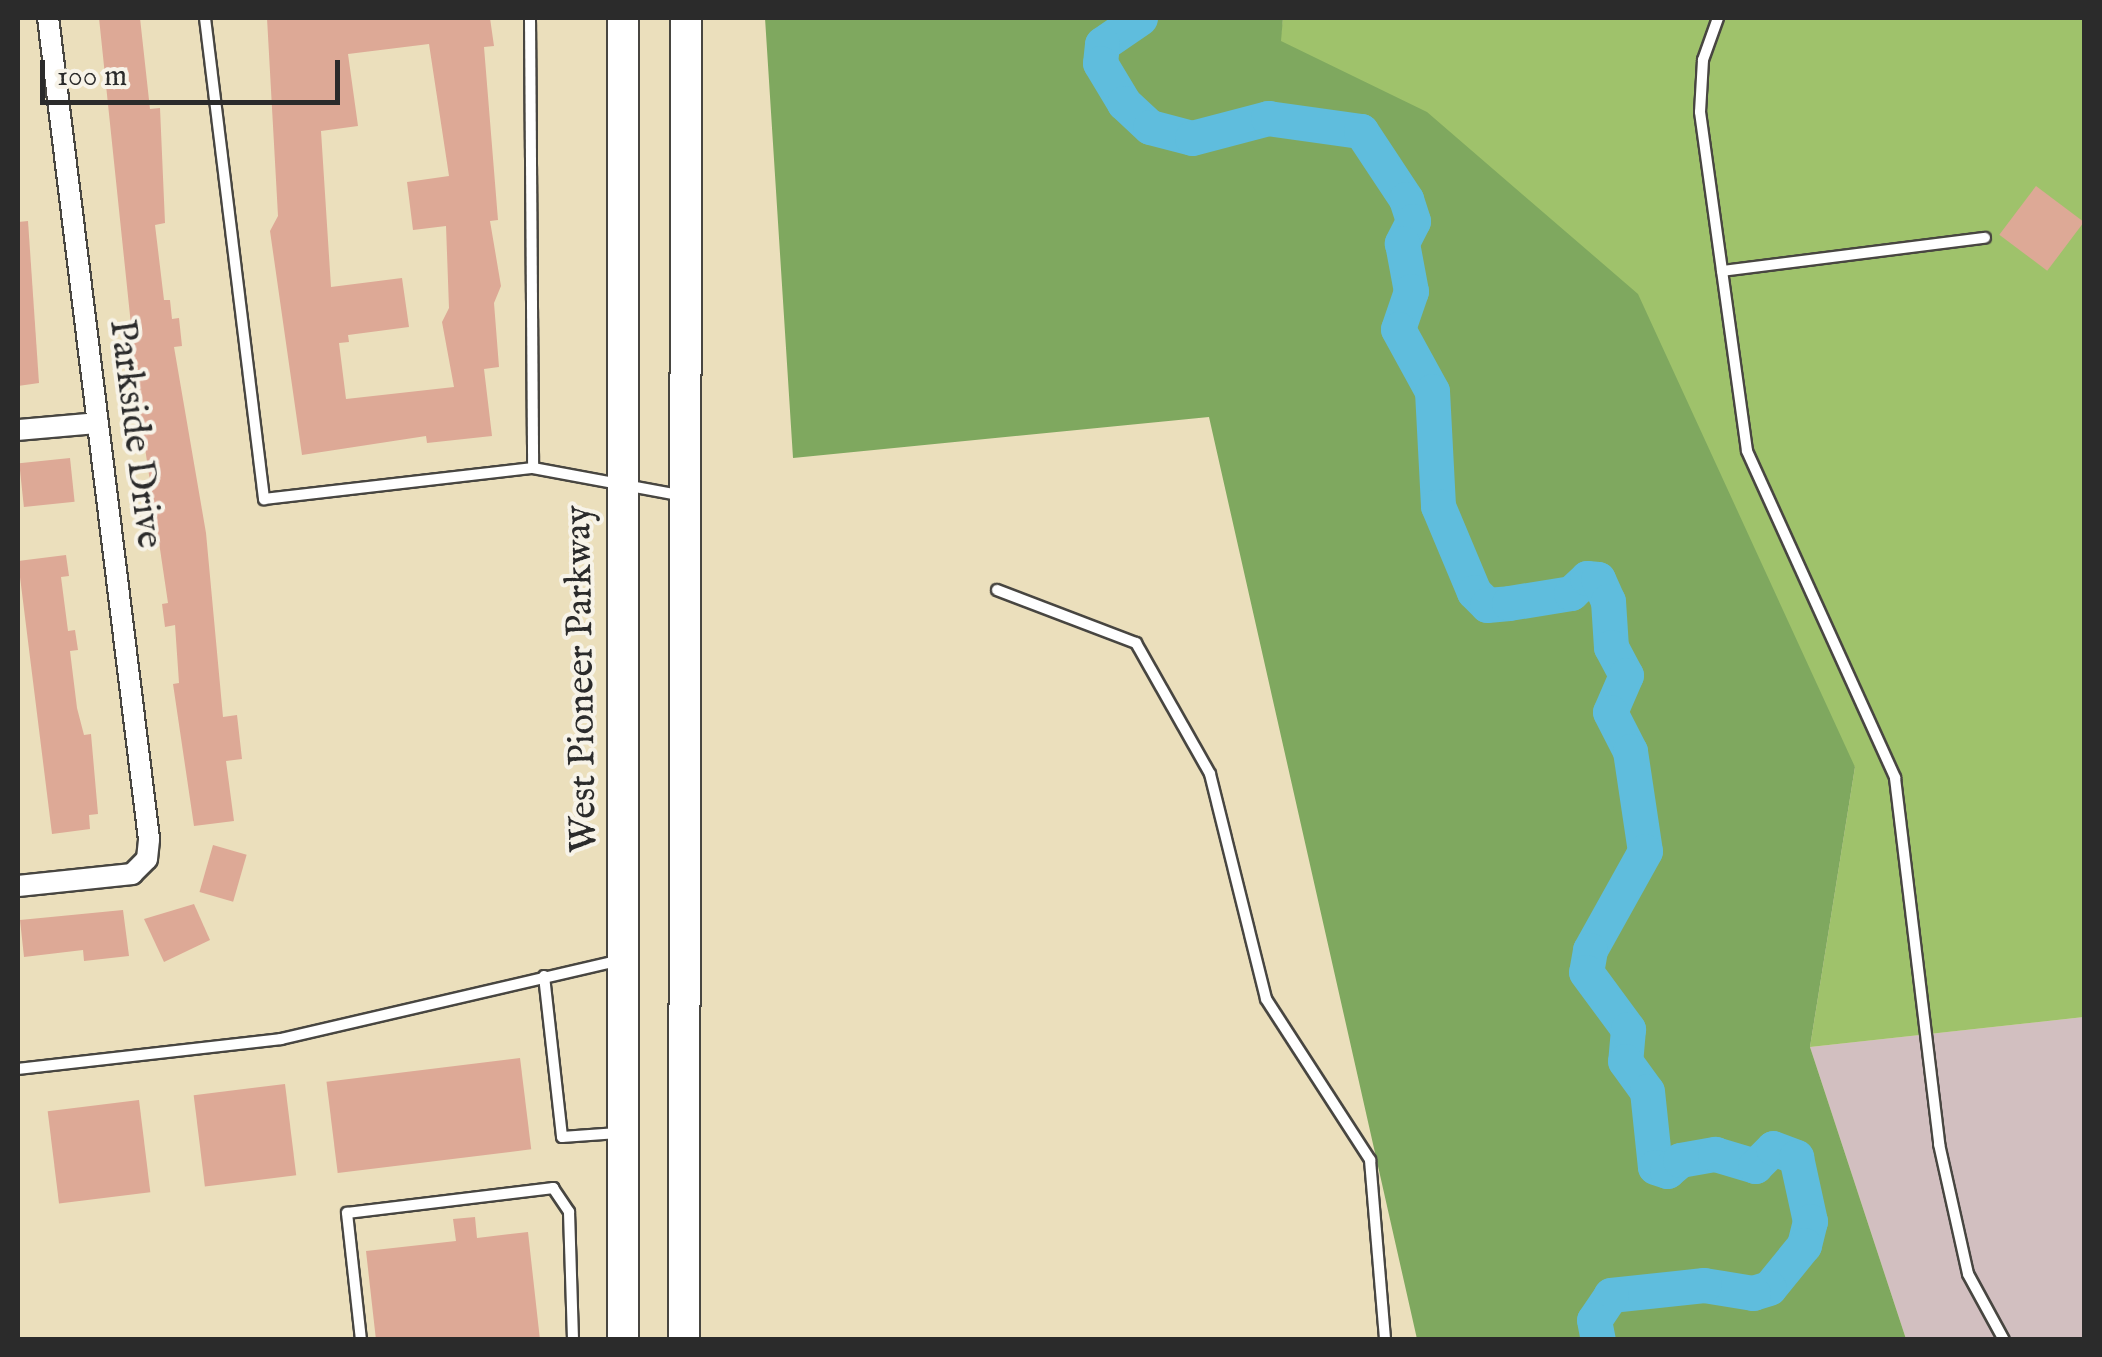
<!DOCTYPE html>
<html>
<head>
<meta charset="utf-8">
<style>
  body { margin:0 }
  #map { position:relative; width:2102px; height:1357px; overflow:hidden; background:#ebdfbc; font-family:"IM FELL English",serif }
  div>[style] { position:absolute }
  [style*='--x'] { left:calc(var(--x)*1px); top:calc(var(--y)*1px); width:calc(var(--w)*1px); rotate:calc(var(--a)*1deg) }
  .industrial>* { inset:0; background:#d2bfc0 }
  .green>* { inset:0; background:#9fc26b }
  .forest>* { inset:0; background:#7fa85f }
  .river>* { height:35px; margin:-17.5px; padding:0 17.5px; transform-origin:17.5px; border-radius:17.5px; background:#5fbddd }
  .building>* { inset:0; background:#dda996; transform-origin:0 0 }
  .roads { filter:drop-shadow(2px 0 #484641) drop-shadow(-2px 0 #484641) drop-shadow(0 2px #484641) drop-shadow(0 -2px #484641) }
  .lane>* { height:10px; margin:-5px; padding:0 5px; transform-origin:5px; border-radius:5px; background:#fff }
  .street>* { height:20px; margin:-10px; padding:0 10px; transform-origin:10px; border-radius:10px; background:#fff }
  .primary>* { height:30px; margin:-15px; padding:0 15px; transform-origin:15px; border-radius:15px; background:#fff }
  span { translate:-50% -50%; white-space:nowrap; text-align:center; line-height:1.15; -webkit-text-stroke:8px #f7f3e8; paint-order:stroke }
  .street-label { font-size:38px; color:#2b2b2b }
  .frame { position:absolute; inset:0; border:20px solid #2b2b2b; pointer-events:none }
  .scale { position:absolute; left:40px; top:60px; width:300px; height:45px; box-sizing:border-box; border:5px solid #2b2b2b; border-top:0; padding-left:12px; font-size:30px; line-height:35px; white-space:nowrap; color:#2b2b2b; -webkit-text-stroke:8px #f7f3e8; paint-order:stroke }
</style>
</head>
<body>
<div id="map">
  <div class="industrial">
    <i style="clip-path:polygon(2084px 1017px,2084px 1339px,1906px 1339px,1810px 1047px)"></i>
  </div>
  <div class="green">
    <i style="clip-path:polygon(1283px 18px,2084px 18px,2084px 1017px,1810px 1047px,1855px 767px,1280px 41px)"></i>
  </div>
  <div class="forest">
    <i style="clip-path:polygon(765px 18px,1283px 18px,1281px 41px,1427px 112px,1638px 294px,1855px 767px,1810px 1047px,1906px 1339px,1417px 1339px,1209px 417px,793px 458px)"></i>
  </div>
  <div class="river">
    <i style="--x:1140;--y:18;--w:46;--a:145.6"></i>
    <i style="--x:1102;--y:44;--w:19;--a:96"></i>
    <i style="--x:1100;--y:63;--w:47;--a:59"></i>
    <i style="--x:1124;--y:103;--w:35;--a:43"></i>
    <i style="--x:1150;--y:127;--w:43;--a:14.7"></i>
    <i style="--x:1192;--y:138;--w:79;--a:-14.7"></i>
    <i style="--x:1268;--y:118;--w:94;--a:8"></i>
    <i style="--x:1361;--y:131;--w:82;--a:56.5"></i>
    <i style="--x:1406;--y:199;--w:23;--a:72"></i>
    <i style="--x:1413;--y:221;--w:25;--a:117"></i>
    <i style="--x:1402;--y:243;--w:49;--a:79.4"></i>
    <i style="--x:1411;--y:291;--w:40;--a:108.9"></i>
    <i style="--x:1398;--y:329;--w:71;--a:61.3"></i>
    <i style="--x:1432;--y:391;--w:115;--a:87"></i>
    <i style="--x:1438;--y:506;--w:93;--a:67.3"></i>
    <i style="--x:1474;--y:592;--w:18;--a:45"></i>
    <i style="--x:1487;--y:605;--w:22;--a:-5"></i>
    <i style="--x:1509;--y:603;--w:63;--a:-9.2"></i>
    <i style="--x:1571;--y:593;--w:22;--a:-43"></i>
    <i style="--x:1587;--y:578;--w:11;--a:5"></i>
    <i style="--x:1598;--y:579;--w:24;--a:66"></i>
    <i style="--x:1608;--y:601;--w:46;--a:86.3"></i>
    <i style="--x:1611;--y:647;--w:32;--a:62"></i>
    <i style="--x:1626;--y:675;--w:40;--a:113.4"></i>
    <i style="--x:1610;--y:712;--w:44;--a:62.9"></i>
    <i style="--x:1630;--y:751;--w:101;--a:81.5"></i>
    <i style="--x:1645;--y:851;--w:113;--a:119.1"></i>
    <i style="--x:1590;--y:950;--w:22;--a:100"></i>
    <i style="--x:1586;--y:972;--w:71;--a:53.6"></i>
    <i style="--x:1628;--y:1029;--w:32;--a:95"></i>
    <i style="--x:1625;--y:1061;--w:37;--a:54"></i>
    <i style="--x:1647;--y:1091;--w:76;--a:84"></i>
    <i style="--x:1655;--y:1167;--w:13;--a:18"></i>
    <i style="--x:1667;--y:1171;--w:17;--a:-40"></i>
    <i style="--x:1680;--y:1160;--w:36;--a:-10"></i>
    <i style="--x:1715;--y:1154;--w:42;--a:16.7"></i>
    <i style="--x:1755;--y:1166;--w:25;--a:-45"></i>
    <i style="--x:1773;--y:1148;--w:25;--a:21"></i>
    <i style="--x:1796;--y:1157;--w:66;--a:77.7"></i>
    <i style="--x:1810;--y:1221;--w:25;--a:104"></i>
    <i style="--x:1804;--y:1245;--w:55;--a:129.1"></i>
    <i style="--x:1769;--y:1288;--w:17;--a:163"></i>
    <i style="--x:1753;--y:1293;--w:50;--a:-170.7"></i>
    <i style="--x:1704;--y:1285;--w:94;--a:173.9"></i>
    <i style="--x:1611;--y:1295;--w:30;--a:124"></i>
    <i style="--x:1594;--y:1320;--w:20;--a:79"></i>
  </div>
  <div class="building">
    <i style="clip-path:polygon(99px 18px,140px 18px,150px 109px,160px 108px,165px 223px,155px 225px,164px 300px,170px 300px,172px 319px,179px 318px,182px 346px,174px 347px,206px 533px,223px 717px,237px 715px,242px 759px,226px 761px,234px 821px,194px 826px,173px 684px,179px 683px,175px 625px,165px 627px,162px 604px,168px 603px,141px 421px)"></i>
    <i style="clip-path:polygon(evenodd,267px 18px,490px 18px,494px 46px,484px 47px,498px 220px,490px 221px,501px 286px,494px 303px,499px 367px,484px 369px,492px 436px,427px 443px,426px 436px,302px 455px,270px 231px,278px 216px,267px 18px,429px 44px,449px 176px,407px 182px,413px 230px,446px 226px,449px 308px,442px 322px,454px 387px,346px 399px,339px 343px,349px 342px,348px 335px,409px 327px,402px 278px,331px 287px,321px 131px,358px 126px,348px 54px,429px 44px)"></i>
    <i style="left:2036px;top:186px;width:60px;height:61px;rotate:37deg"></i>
    <i style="clip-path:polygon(28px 221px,39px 383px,18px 386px,18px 222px)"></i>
    <i style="left:70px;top:458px;width:44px;height:51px;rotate:84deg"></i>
    <i style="clip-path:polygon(66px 555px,69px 576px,61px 577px,68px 631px,75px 630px,78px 650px,70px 651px,77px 708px,84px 735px,91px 734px,98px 814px,89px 815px,90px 829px,52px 834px,18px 561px)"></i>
    <i style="left:213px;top:845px;width:35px;height:49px;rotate:16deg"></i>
    <i style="clip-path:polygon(194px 904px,210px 940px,164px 962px,144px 919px)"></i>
    <i style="clip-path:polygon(123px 910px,129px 956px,84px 961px,83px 950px,24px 957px,20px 920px)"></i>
    <i style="left:520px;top:1058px;width:92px;height:195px;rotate:83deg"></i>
    <i style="left:285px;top:1084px;width:92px;height:92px;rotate:83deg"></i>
    <i style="left:139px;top:1100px;width:93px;height:92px;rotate:83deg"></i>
    <i style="clip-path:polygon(475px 1217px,477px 1238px,528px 1232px,540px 1340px,376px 1340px,366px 1251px,456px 1241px,453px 1219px)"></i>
  </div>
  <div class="roads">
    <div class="lane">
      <i style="--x:205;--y:18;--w:485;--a:83"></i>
      <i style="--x:264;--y:499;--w:271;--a:-6.6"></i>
      <i style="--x:533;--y:468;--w:148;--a:10.5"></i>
      <i style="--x:530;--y:18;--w:450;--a:89.6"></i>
      <i style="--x:1718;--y:18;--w:45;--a:109.7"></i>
      <i style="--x:1703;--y:60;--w:52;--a:93.3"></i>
      <i style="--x:1700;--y:112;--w:342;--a:82.1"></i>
      <i style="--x:1747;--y:451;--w:359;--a:65.6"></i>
      <i style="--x:1895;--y:778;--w:369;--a:83.1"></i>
      <i style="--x:1939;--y:1144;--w:133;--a:77.4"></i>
      <i style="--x:1968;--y:1274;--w:75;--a:61.4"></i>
      <i style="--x:1722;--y:271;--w:265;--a:-7.2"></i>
      <i style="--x:997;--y:590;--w:149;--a:20.9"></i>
      <i style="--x:1136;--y:643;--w:150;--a:60.5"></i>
      <i style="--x:1210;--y:774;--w:232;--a:76"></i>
      <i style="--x:1266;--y:999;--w:192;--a:57.1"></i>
      <i style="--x:1370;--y:1160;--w:181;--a:85.2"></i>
      <i style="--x:544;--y:976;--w:162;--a:83.6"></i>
      <i style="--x:562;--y:1137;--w:56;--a:-4.1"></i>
      <i style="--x:18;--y:1069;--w:265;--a:-6.5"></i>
      <i style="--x:281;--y:1039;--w:349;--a:-13.1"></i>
      <i style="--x:361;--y:1340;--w:128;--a:-96.3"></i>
      <i style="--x:347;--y:1213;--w:208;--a:-6.9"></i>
      <i style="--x:553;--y:1188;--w:29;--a:56"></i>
      <i style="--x:569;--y:1212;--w:128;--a:88.2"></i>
    </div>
    <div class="street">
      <i style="--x:18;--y:430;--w:80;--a:-5"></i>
      <i style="--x:18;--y:886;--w:115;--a:-6"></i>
      <i style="--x:132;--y:874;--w:21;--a:-45"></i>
      <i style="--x:147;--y:859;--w:20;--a:-84"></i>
      <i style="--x:149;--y:839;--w:827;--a:-97.01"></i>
    </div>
    <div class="primary">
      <i style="--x:623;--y:18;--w:1322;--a:90"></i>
      <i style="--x:684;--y:1340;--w:1322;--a:-89.91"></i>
    </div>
  </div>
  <div class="street-label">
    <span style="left:134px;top:434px;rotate:83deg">Parkside Drive</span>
    <span style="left:583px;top:679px;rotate:-91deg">West Pioneer Parkway</span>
  </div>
  <div class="frame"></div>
  <div class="scale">100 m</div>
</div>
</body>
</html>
